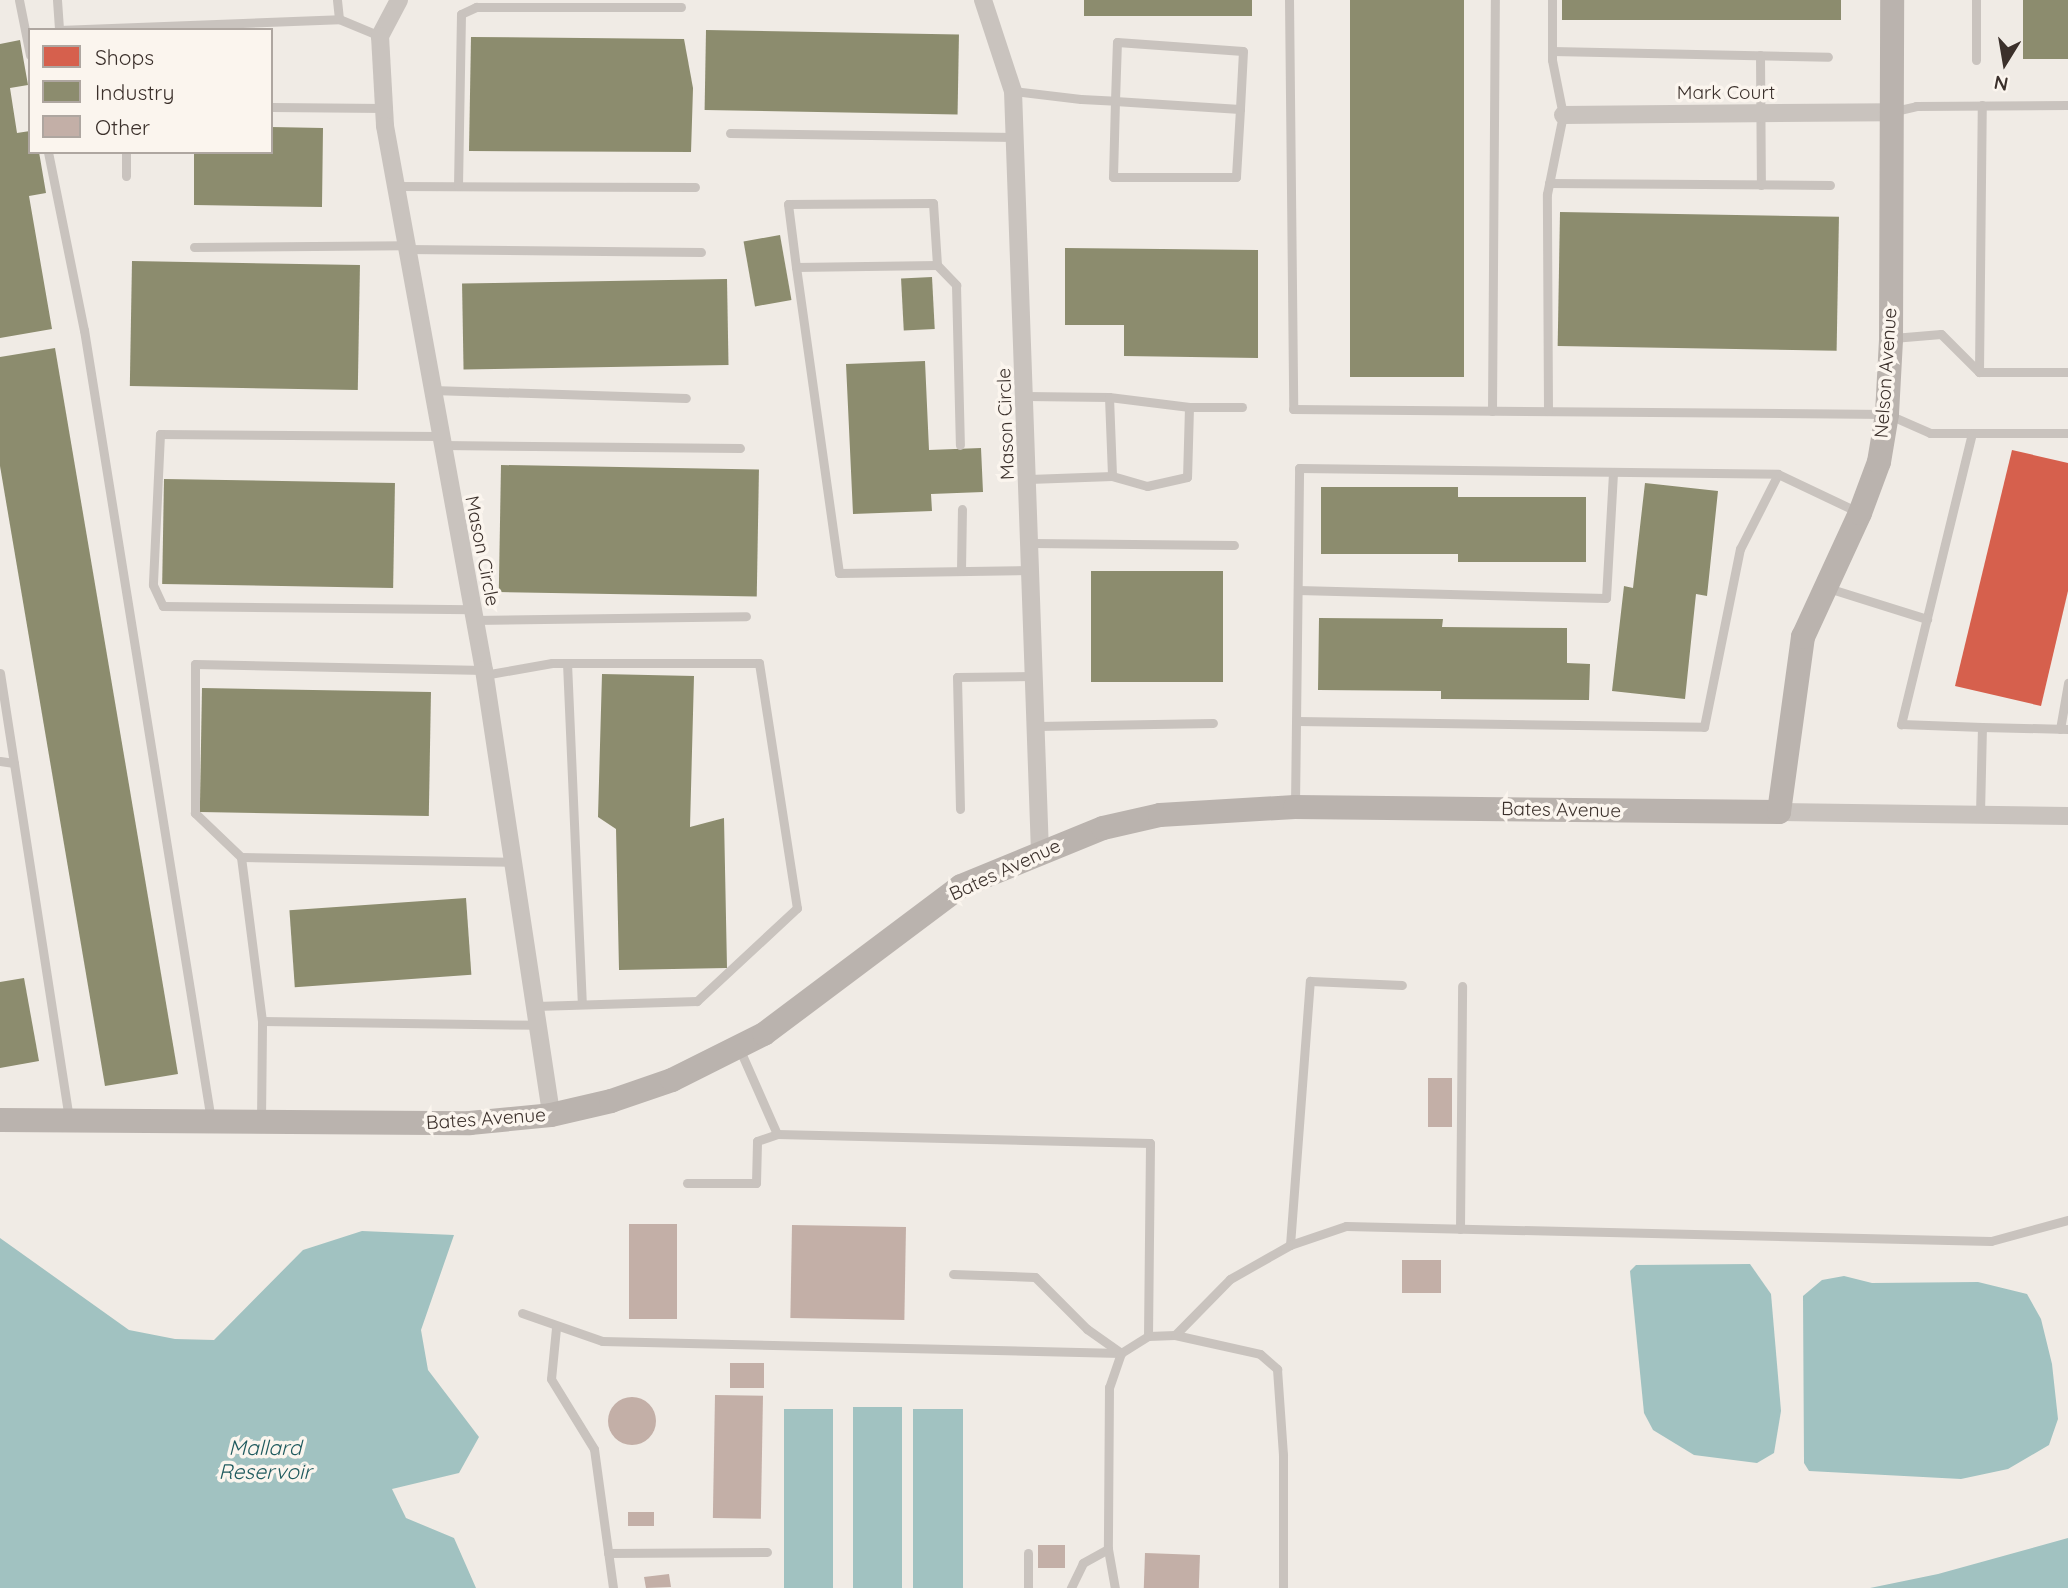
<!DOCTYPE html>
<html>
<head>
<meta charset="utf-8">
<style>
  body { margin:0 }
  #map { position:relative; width:2068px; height:1588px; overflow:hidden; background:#f0ebe5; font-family:Quicksand,sans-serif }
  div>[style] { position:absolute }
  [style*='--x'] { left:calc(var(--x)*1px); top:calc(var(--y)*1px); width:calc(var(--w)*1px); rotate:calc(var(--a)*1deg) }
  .water>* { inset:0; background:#a1c2c1; transform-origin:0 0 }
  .shops>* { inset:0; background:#d6604d }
  .industry>* { inset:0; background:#8c8c6e; transform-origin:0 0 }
  .building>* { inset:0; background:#c3afa7; transform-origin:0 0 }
  .round { border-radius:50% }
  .lane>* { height:9px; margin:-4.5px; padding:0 4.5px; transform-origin:4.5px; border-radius:4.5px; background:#c9c3be }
  .street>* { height:18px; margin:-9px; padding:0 9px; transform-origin:9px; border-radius:9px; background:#c9c3be }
  .secondary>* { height:24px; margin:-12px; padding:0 12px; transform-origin:12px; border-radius:12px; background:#bab3ae }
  span { translate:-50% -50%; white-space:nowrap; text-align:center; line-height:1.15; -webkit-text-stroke:7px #fbf5ee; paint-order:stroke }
  .street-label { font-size:19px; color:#3b302b }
  .water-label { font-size:21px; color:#1f5a5e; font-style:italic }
  .legend { position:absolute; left:28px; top:28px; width:245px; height:126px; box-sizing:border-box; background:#fbf5ee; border:2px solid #aea6a0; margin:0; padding:9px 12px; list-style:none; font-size:21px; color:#3b302b }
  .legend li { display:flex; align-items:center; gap:14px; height:35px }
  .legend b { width:35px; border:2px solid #aea6a0 }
  .north { position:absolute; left:1970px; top:28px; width:70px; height:70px; -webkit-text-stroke:5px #fbf5ee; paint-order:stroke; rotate:191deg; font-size:19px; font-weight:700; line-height:28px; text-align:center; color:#3b302b }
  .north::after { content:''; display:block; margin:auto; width:24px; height:32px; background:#3b302b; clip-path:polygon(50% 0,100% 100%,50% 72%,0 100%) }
</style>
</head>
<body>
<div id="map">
  <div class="water">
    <i style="clip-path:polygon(362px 1231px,454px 1235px,421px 1330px,428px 1370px,479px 1437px,459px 1473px,392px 1489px,406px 1518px,454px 1538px,476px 1588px,0 1588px,0 1238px,129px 1330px,175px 1339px,214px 1340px,303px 1250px)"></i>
    <i style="clip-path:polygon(1750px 1264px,1771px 1294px,1781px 1411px,1774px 1453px,1757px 1463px,1694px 1455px,1653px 1430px,1644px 1413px,1630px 1271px,1636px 1265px)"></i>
    <i style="clip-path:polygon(1844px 1276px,1872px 1283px,1978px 1282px,2027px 1294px,2041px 1319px,2052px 1364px,2058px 1419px,2049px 1445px,2008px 1469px,1961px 1479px,1809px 1471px,1804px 1463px,1803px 1296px,1822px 1280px)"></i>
    <i style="left:853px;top:1407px;width:49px;height:181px"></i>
    <i style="left:784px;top:1409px;width:49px;height:179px"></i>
    <i style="left:913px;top:1409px;width:50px;height:179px"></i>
    <i style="clip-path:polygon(2068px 1538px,2068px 1588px,1870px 1588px,1938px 1574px)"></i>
  </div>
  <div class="shops">
    <i style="clip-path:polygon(2012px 450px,2068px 463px,2068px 591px,2041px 706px,1955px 686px)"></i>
  </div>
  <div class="industry">
    <i style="left:1084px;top:0;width:168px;height:16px"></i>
    <i style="left:1350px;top:0;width:114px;height:377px"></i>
    <i style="left:1562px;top:0;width:279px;height:20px"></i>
    <i style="left:2023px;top:0;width:45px;height:59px"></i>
    <i style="left:706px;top:30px;width:253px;height:80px;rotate:1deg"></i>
    <i style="clip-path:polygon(471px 37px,684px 39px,693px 88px,691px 152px,469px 151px)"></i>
    <i style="clip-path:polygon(20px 40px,28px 85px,10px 88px,17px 133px,30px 131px,30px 152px,39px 152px,46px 193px,29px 196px,52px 329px,0 338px,0 44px)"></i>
    <i style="clip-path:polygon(271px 127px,323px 128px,322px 207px,194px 205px,194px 152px,271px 152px)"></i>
    <i style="left:1560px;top:212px;width:279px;height:134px;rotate:1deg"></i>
    <i style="left:780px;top:235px;width:66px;height:37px;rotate:80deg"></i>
    <i style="clip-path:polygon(1065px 248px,1258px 250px,1258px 358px,1124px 356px,1124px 325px,1065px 325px)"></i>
    <i style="left:132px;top:261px;width:228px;height:125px;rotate:1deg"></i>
    <i style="left:932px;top:277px;width:52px;height:31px;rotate:87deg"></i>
    <i style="left:727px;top:279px;width:86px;height:265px;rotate:89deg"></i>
    <i style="clip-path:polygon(55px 348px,178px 1074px,105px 1086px,0 466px,0 357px)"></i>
    <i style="clip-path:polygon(925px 361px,929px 450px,981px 448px,983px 492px,931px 494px,932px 511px,853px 514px,846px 364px)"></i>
    <i style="left:501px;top:465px;width:258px;height:127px;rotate:1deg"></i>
    <i style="left:164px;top:479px;width:231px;height:105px;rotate:1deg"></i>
    <i style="clip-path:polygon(1645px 483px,1718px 491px,1707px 596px,1696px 594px,1685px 699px,1612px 691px,1624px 586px,1633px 588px)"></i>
    <i style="clip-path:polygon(1321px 487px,1458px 487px,1458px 497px,1586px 497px,1586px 562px,1458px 562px,1458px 554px,1321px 554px)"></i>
    <i style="left:1091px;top:571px;width:132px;height:111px"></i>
    <i style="clip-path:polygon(1319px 618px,1443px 619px,1442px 627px,1567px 628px,1567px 663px,1590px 664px,1589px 700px,1441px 699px,1441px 691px,1318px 690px)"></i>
    <i style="clip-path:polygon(602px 674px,694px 676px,690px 827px,724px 818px,727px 968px,619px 970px,616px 829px,598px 817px)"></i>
    <i style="left:202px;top:688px;width:229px;height:124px;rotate:1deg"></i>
    <i style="left:466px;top:898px;width:77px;height:177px;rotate:86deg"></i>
    <i style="clip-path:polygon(24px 978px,39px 1061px,0 1068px,0 982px)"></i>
  </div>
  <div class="building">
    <i style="left:1428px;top:1078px;width:24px;height:49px"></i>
    <i style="left:629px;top:1224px;width:48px;height:95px"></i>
    <i style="left:792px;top:1225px;width:114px;height:93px;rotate:1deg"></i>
    <i style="left:1441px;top:1260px;width:33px;height:39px;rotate:90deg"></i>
    <i style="left:730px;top:1363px;width:34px;height:25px"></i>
    <i style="left:715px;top:1395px;width:48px;height:123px;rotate:1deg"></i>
    <i class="round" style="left:608px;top:1397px;width:48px;height:48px"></i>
    <i style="left:628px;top:1512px;width:26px;height:14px"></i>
    <i style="left:1038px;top:1545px;width:27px;height:23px"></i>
    <i style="left:1145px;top:1553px;width:55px;height:35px;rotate:2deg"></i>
    <i style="clip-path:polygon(669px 1574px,671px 1587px,646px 1588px,644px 1577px)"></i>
  </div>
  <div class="lane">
    <i style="--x:19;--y:0;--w:56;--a:78.7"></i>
    <i style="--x:57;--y:0;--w:30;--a:86"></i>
    <i style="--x:59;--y:30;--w:280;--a:-2.2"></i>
    <i style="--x:339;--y:19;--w:44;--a:22.5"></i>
    <i style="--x:337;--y:0;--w:19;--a:84"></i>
    <i style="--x:1289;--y:0;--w:409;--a:89.4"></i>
    <i style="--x:1293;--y:409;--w:594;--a:0.48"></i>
    <i style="--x:1887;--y:414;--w:47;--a:23.8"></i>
    <i style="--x:1930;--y:433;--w:138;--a:0"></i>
    <i style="--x:1552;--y:51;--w:276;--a:1.2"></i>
    <i style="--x:1760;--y:55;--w:130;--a:89.6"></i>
    <i style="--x:1976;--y:60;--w:60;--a:-90"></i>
    <i style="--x:1013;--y:91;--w:68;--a:6.7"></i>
    <i style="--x:1081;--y:99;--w:34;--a:3"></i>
    <i style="--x:1115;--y:101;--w:125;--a:3.7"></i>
    <i style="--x:1240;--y:109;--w:68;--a:93.4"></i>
    <i style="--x:1236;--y:177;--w:123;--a:180"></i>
    <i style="--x:1113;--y:177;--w:76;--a:-88.5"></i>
    <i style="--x:1115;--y:101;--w:59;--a:-88.1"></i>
    <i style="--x:1117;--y:42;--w:126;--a:4.1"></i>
    <i style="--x:1243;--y:51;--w:58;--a:93"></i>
    <i style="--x:271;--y:107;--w:113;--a:0.5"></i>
    <i style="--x:1895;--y:111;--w:22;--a:-13"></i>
    <i style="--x:1916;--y:106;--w:152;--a:-0.4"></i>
    <i style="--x:730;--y:133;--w:285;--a:0.8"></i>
    <i style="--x:48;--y:152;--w:182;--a:78.6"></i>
    <i style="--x:84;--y:330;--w:800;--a:80.87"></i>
    <i style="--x:126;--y:152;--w:24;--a:90"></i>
    <i style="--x:1549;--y:183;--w:281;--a:0.4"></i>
    <i style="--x:396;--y:186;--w:299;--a:0.2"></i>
    <i style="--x:458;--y:186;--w:172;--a:-89"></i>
    <i style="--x:461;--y:14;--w:17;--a:-25"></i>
    <i style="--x:476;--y:7;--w:205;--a:0"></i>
    <i style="--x:194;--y:247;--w:211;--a:-0.5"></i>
    <i style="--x:406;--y:249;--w:295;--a:0.6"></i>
    <i style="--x:937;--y:265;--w:28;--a:46"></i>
    <i style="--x:956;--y:285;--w:160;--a:88.6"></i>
    <i style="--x:796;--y:267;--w:141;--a:-0.8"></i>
    <i style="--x:937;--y:265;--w:62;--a:-93.7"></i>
    <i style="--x:933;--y:203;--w:145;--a:179.6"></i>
    <i style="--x:788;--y:204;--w:64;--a:82.8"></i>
    <i style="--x:796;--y:267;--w:309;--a:82"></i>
    <i style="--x:839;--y:573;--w:192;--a:-0.9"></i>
    <i style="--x:1893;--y:338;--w:48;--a:-4.8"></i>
    <i style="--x:1941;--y:334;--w:54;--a:45"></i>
    <i style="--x:1979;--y:372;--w:89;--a:0"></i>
    <i style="--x:1979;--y:372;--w:267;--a:-89.4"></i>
    <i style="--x:432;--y:390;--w:254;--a:1.8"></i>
    <i style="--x:1026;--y:396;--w:83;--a:0.7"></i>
    <i style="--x:1109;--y:397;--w:79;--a:87.8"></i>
    <i style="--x:1112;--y:476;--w:83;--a:177.9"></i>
    <i style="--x:1109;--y:397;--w:81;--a:7.1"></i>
    <i style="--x:1189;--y:407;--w:70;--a:91.6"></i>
    <i style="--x:1187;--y:477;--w:41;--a:167.3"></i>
    <i style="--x:1147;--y:486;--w:36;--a:-164"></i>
    <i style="--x:1189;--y:407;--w:53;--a:0"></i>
    <i style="--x:1492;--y:411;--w:411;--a:-89.6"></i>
    <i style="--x:1548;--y:411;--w:217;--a:-90.3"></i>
    <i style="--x:1547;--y:194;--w:81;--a:-78.6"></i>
    <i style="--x:1563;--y:115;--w:56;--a:-101.3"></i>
    <i style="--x:1552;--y:60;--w:60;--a:-90"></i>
    <i style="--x:1972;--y:433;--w:300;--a:103.7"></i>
    <i style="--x:1901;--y:724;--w:81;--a:2.1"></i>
    <i style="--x:439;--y:436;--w:279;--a:-179.6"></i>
    <i style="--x:160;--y:434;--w:151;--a:92.7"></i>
    <i style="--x:153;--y:585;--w:23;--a:65"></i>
    <i style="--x:163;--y:606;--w:309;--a:0.6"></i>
    <i style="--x:442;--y:445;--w:298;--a:0.6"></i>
    <i style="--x:1032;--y:543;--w:202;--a:0.6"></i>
    <i style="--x:961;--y:571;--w:62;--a:-89.1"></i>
    <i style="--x:1828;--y:588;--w:104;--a:17.4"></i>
    <i style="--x:1298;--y:590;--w:308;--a:1.5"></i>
    <i style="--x:1606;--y:598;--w:126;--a:-86.8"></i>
    <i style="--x:474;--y:620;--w:272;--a:-0.8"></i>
    <i style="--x:567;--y:663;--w:341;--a:87.5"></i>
    <i style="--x:0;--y:673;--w:450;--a:81.2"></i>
    <i style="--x:484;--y:675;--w:69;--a:-10"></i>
    <i style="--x:552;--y:663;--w:207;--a:0"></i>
    <i style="--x:759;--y:663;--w:248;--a:81.2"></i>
    <i style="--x:797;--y:908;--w:137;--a:137.1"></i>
    <i style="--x:697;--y:1001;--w:161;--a:178.2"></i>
    <i style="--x:1297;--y:721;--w:407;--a:0.8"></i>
    <i style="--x:1704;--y:727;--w:182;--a:-78.6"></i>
    <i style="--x:1740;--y:549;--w:84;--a:-63.1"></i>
    <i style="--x:1037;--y:726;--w:176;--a:-1"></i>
    <i style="--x:2060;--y:729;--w:47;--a:-80.1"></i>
    <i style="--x:0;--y:761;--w:14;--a:8"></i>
    <i style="--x:1295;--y:805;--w:337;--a:-89.3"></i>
    <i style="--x:1299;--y:468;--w:479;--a:0.7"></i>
    <i style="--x:1778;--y:474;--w:91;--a:25.4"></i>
    <i style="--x:960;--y:809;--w:132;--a:-91.3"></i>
    <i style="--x:957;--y:677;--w:77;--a:-0.7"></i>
    <i style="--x:1980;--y:814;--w:87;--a:-88.7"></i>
    <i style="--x:1982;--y:727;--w:86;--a:1.3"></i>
    <i style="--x:241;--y:857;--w:64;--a:-136.3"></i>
    <i style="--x:195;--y:813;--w:149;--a:-90"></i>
    <i style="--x:195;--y:664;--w:289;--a:1.2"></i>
    <i style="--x:262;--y:1021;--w:165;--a:-97.3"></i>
    <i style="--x:241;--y:857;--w:274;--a:1"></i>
    <i style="--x:261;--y:1121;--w:100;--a:-89.4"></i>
    <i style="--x:262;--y:1021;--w:277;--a:0.8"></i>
    <i style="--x:687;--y:1183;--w:69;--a:0"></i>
    <i style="--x:756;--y:1183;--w:42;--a:-88.6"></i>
    <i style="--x:757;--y:1141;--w:21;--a:-19"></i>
    <i style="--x:1460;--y:1229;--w:243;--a:-89.5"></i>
    <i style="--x:1290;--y:1245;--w:265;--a:-85.7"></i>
    <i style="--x:1310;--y:981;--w:92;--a:2.5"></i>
    <i style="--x:953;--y:1274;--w:82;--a:2.1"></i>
    <i style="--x:1035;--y:1277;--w:74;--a:45"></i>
    <i style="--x:1087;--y:1329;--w:42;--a:35.2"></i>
    <i style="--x:1121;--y:1353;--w:36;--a:109"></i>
    <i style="--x:1109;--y:1387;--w:162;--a:90.4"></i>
    <i style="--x:1108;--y:1549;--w:29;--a:151"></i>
    <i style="--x:1083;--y:1563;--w:28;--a:116"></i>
    <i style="--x:522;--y:1313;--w:85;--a:19.3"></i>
    <i style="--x:602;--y:1341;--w:519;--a:1.32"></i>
    <i style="--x:1121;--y:1353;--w:32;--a:-32"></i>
    <i style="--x:1148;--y:1336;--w:193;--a:-89.4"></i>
    <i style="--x:1150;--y:1143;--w:373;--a:-178.6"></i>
    <i style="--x:777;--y:1134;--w:94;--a:-113.8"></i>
    <i style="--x:556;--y:1328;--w:51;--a:95.6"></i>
    <i style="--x:551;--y:1379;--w:82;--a:58.4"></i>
    <i style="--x:594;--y:1449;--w:140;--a:82.2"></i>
    <i style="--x:1175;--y:1335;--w:87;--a:12.6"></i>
    <i style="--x:1260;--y:1354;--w:23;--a:41"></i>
    <i style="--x:1277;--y:1369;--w:86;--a:86"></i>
    <i style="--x:1283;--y:1455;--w:133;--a:90"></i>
    <i style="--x:1148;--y:1336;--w:27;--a:-2"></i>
    <i style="--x:1175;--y:1335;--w:78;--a:-45.5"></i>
    <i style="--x:1230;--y:1279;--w:69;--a:-29.5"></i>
    <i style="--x:1290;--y:1245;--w:59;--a:-18.7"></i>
    <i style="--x:1346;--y:1226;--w:645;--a:1.33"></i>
    <i style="--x:1991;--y:1241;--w:80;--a:-15.3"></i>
    <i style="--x:1108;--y:1549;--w:40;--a:80"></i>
    <i style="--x:608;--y:1553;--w:159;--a:-0.4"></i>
    <i style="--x:1028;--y:1588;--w:35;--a:-90"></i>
  </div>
  <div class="street">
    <i style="--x:399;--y:0;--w:41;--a:117.8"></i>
    <i style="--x:380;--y:36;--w:90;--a:86.8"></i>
    <i style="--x:385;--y:126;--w:553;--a:79.69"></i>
    <i style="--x:484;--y:670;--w:450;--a:81.4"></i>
    <i style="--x:983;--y:0;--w:96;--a:71.8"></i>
    <i style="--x:1013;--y:91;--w:760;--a:87.97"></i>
    <i style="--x:1563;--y:115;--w:327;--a:-0.5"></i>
    <i style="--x:1779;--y:812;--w:289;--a:0.8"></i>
  </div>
  <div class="secondary">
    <i style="--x:0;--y:1120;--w:470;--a:0.4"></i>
    <i style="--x:470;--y:1123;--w:81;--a:-5.6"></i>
    <i style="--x:551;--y:1115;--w:62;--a:-13.1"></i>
    <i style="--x:611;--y:1101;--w:65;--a:-19"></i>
    <i style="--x:672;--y:1080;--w:103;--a:-26.6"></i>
    <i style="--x:764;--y:1034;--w:246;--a:-36.9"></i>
    <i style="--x:961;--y:886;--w:153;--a:-22.2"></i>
    <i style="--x:1103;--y:828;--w:58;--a:-12.8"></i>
    <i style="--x:1160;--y:815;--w:135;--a:-3.4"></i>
    <i style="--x:1295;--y:807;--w:484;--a:0.6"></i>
    <i style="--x:1779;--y:812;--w:177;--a:-82.2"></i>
    <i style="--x:1803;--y:637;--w:136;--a:-65.3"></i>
    <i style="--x:1860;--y:513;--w:54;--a:-69.6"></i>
    <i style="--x:1879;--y:462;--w:49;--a:-80.5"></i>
    <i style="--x:1887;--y:414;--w:75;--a:-86.9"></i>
    <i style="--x:1891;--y:339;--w:339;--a:-89.8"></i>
  </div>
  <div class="street-label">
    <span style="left:1726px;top:93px">Mark Court</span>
    <span style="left:1886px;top:373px;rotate:-86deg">Nelson Avenue</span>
    <span style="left:1006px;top:424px;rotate:-92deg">Mason Circle</span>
    <span style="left:482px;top:551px;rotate:79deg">Mason Circle</span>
    <span style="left:1561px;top:810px;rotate:1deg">Bates Avenue</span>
    <span style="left:1005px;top:870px;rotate:-25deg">Bates Avenue</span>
    <span style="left:486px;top:1119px;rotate:-4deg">Bates Avenue</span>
  </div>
  <div class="water-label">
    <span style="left:265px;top:1459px">Mallard<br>Reservoir</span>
  </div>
  <ul class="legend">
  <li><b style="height:19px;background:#d6604d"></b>Shops</li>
  <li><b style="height:19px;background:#8c8c6e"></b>Industry</li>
  <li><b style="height:19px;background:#c3afa7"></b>Other</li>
  </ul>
  <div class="north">N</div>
</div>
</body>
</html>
